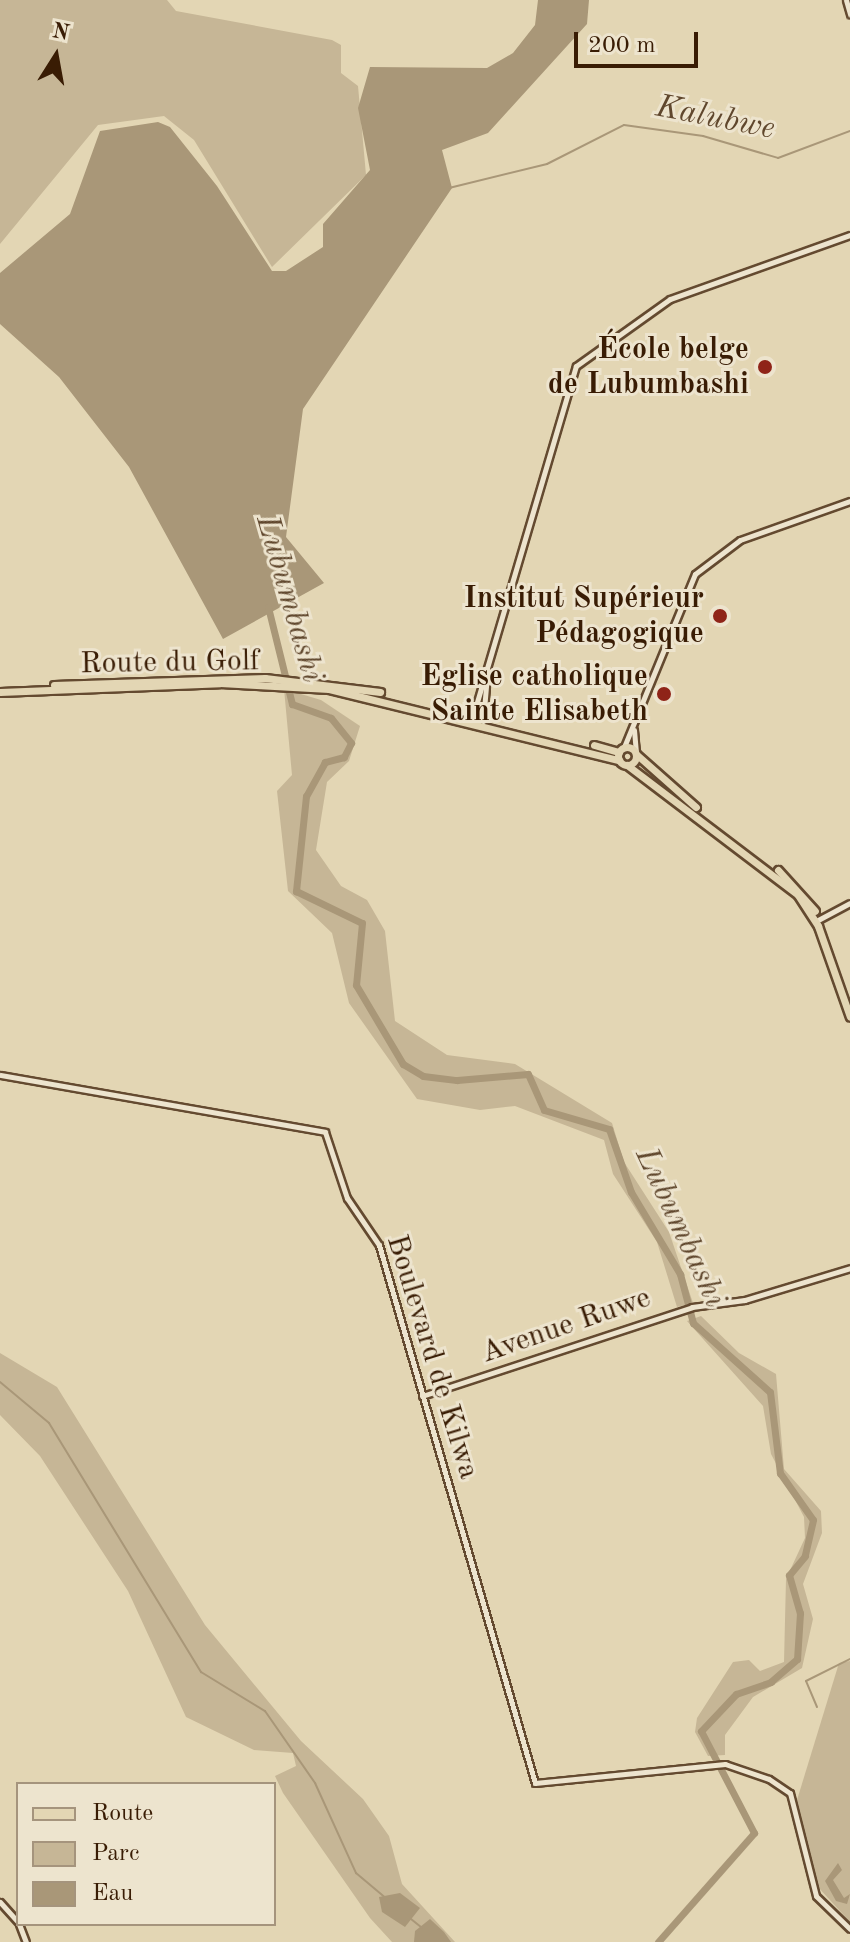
<!DOCTYPE html>
<html>
<head>
<meta charset="utf-8">
<style>
  body { margin:0 }
  #map { position:relative; width:850px; height:1942px; overflow:hidden; background:#e3d6b4; font-family:"Old Standard TT",serif }
  div>[style] { position:absolute }
  [style*='--x'] { left:calc(var(--x)*1px); top:calc(var(--y)*1px); width:calc(var(--w)*1px); rotate:calc(var(--a)*1deg) }
  .green>* { inset:0; background:#c6b696 }
  .water>* { inset:0; background:#a99778 }
  .stream>* { height:2px; margin:-1px; padding:0 1px; transform-origin:1px; border-radius:1px; background:#a99778 }
  .river>* { height:7px; margin:-3.5px; padding:0 3.5px; transform-origin:3.5px; border-radius:3.5px; background:#a99778 }
  .roads { filter:drop-shadow(2px 0 #644a30) drop-shadow(-2px 0 #644a30) drop-shadow(0 2px #644a30) drop-shadow(0 -2px #644a30) }
  .minor>* { height:5px; margin:-2.5px; padding:0 2.5px; transform-origin:2.5px; border-radius:2.5px; background:#ede4ce }
  .major>* { height:7px; margin:-3.5px; padding:0 3.5px; transform-origin:3.5px; border-radius:3.5px; background:#e3d6b4 }
  .major>.ring { margin:-3.5px; padding:0; box-sizing:content-box; background:none; border:7px solid #e3d6b4; border-radius:50% }
  .dots>* { width:22px; height:22px; translate:-50% -50%; box-sizing:border-box; border:4px solid #ede4ce; border-radius:50% }
  span { translate:-50% -50%; white-space:nowrap; text-align:center; line-height:1.15; -webkit-text-stroke:6px #ede4ce; paint-order:stroke }
  .poi-label { font-size:30px; color:#391c04; font-weight:700 }
  .right { translate:-100% -50%; text-align:right }
  .street-label { font-size:30px; color:#391c04 }
  .water-label { font-size:32px; color:#60472d; font-style:italic }
  .legend { position:absolute; left:16px; top:1782px; width:260px; height:144px; box-sizing:border-box; background:#ede4ce; border:2px solid #a5947d; margin:0; padding:10px 14px; list-style:none; font-size:24px; color:#391c04 }
  .legend li { display:flex; align-items:center; gap:16px; height:40px }
  .legend b { width:40px; border:2px solid #a5947d }
  .north { position:absolute; left:16px; top:16px; width:80px; height:80px; -webkit-text-stroke:6px #ede4ce; paint-order:stroke; rotate:11deg; font-size:22px; font-weight:700; line-height:32px; text-align:center; color:#391c04 }
  .north::after { content:''; display:block; margin:auto; width:28px; height:36px; background:#391c04; clip-path:polygon(50% 0,100% 100%,50% 72%,0 100%) }
  .scale { position:absolute; left:574px; top:32px; width:124px; height:36px; box-sizing:border-box; border:4px solid #391c04; border-top:0; padding-left:10px; font-size:24px; line-height:28px; white-space:nowrap; color:#391c04; -webkit-text-stroke:6px #ede4ce; paint-order:stroke }
</style>
</head>
<body>
<div id="map">
  <div class="green">
    <i style="clip-path:polygon(0 0,167px 0,176px 11px,332px 40px,341px 45px,341px 73px,358px 86px,366px 175px,272px 267px,194px 140px,164px 116px,98px 125px,0 244px)"></i>
    <i style="clip-path:polygon(284px 689px,321px 700px,360px 726px,349px 761px,327px 782px,316px 850px,341px 886px,367px 900px,385px 931px,395px 1021px,447px 1055px,515px 1064px,612px 1123px,624px 1162px,669px 1232px,693px 1303px,677px 1307px,657px 1242px,613px 1174px,604px 1140px,515px 1106px,480px 1110px,417px 1099px,349px 1003px,332px 933px,288px 891px,277px 791px,292px 775px)"></i>
    <i style="clip-path:polygon(701px 1316px,739px 1353px,776px 1374px,784px 1469px,821px 1511px,822px 1533px,803px 1584px,813px 1619px,802px 1668px,753px 1697px,725px 1735px,725px 1755px,708px 1756px,695px 1732px,697px 1718px,733px 1662px,749px 1660px,760px 1671px,784px 1662px,786px 1579px,805px 1538px,804px 1517px,771px 1454px,763px 1406px,687px 1321px)"></i>
    <i style="clip-path:polygon(0 1353px,57px 1387px,205px 1625px,301px 1741px,363px 1799px,389px 1836px,402px 1884px,455px 1942px,392px 1942px,370px 1918px,283px 1793px,275px 1776px,296px 1766px,293px 1753px,254px 1750px,186px 1717px,128px 1591px,40px 1456px,0 1415px)"></i>
    <i style="clip-path:polygon(850px 1661px,850px 1922px,818px 1887px,797px 1800px,839px 1663px)"></i>
  </div>
  <div class="water">
    <i style="clip-path:polygon(538px 0,589px 0,587px 24px,488px 133px,442px 150px,452px 188px,303px 409px,286px 537px,324px 583px,223px 639px,129px 467px,59px 377px,0 324px,0 273px,70px 214px,100px 131px,158px 122px,170px 127px,217px 186px,272px 271px,286px 271px,323px 247px,323px 224px,370px 170px,358px 108px,370px 67px,487px 68px,513px 53px,535px 25px)"></i>
    <i style="clip-path:polygon(838px 1863px,842px 1870px,833px 1880px,844px 1898px,850px 1894px,847px 1904px,836px 1901px,825px 1881px)"></i>
    <i style="clip-path:polygon(400px 1893px,420px 1908px,405px 1927px,382px 1912px,379px 1897px)"></i>
    <i style="clip-path:polygon(430px 1919px,444px 1932px,451px 1942px,414px 1942px,415px 1931px)"></i>
  </div>
  <div class="stream">
    <i style="--x:449;--y:188;--w:101;--a:-13.8"></i>
    <i style="--x:547;--y:164;--w:86;--a:-26.9"></i>
    <i style="--x:624;--y:125;--w:80;--a:7.9"></i>
    <i style="--x:703;--y:136;--w:78;--a:16.3"></i>
    <i style="--x:778;--y:158;--w:77;--a:-20.6"></i>
    <i style="--x:0;--y:1382;--w:64;--a:39.9"></i>
    <i style="--x:49;--y:1423;--w:292;--a:58.6"></i>
    <i style="--x:201;--y:1672;--w:75;--a:31.4"></i>
    <i style="--x:265;--y:1711;--w:88;--a:55.2"></i>
    <i style="--x:315;--y:1783;--w:99;--a:65.5"></i>
    <i style="--x:356;--y:1873;--w:38;--a:40"></i>
    <i style="--x:817;--y:1707;--w:28;--a:-113"></i>
    <i style="--x:806;--y:1681;--w:49;--a:-26.6"></i>
    <i style="--x:411;--y:1919;--w:14;--a:39"></i>
  </div>
  <div class="river">
    <i style="--x:268;--y:607;--w:100;--a:76.1"></i>
    <i style="--x:292;--y:704;--w:41;--a:19.7"></i>
    <i style="--x:331;--y:718;--w:32;--a:51"></i>
    <i style="--x:351;--y:743;--w:16;--a:117"></i>
    <i style="--x:344;--y:757;--w:20;--a:165"></i>
    <i style="--x:325;--y:762;--w:39;--a:119"></i>
    <i style="--x:306;--y:796;--w:96;--a:96"></i>
    <i style="--x:296;--y:891;--w:73;--a:25.9"></i>
    <i style="--x:362;--y:923;--w:62;--a:95.5"></i>
    <i style="--x:356;--y:985;--w:92;--a:59.3"></i>
    <i style="--x:403;--y:1064;--w:23;--a:31"></i>
    <i style="--x:423;--y:1076;--w:34;--a:7"></i>
    <i style="--x:457;--y:1080;--w:71;--a:-4.8"></i>
    <i style="--x:528;--y:1074;--w:39;--a:66"></i>
    <i style="--x:544;--y:1110;--w:68;--a:16.3"></i>
    <i style="--x:609;--y:1129;--w:67;--a:70.8"></i>
    <i style="--x:631;--y:1192;--w:96;--a:59.1"></i>
    <i style="--x:680;--y:1274;--w:51;--a:75.1"></i>
    <i style="--x:693;--y:1323;--w:103;--a:41.9"></i>
    <i style="--x:770;--y:1392;--w:82;--a:83"></i>
    <i style="--x:780;--y:1473;--w:57;--a:54.9"></i>
    <i style="--x:813;--y:1520;--w:37;--a:103"></i>
    <i style="--x:805;--y:1556;--w:25;--a:130"></i>
    <i style="--x:789;--y:1575;--w:40;--a:74"></i>
    <i style="--x:800;--y:1613;--w:46;--a:93.7"></i>
    <i style="--x:797;--y:1659;--w:35;--a:139"></i>
    <i style="--x:771;--y:1682;--w:37;--a:161"></i>
    <i style="--x:736;--y:1694;--w:51;--a:133.4"></i>
    <i style="--x:701;--y:1731;--w:115;--a:62.5"></i>
    <i style="--x:754;--y:1833;--w:145;--a:131.4"></i>
  </div>
  <div class="roads">
    <div class="minor">
      <i style="--x:846;--y:0;--w:15;--a:74"></i>
      <i style="--x:472;--y:719;--w:368;--a:-73.6"></i>
      <i style="--x:576;--y:366;--w:115;--a:-35.5"></i>
      <i style="--x:670;--y:299;--w:191;--a:-19.6"></i>
      <i style="--x:483;--y:721;--w:36;--a:-85"></i>
      <i style="--x:634;--y:730;--w:23;--a:85"></i>
      <i style="--x:624;--y:747;--w:187;--a:-67.7"></i>
      <i style="--x:695;--y:574;--w:56;--a:-37.1"></i>
      <i style="--x:740;--y:540;--w:117;--a:-19.5"></i>
      <i style="--x:816;--y:921;--w:38;--a:-28"></i>
      <i style="--x:0;--y:1075;--w:330;--a:9.9"></i>
      <i style="--x:325;--y:1132;--w:70;--a:71.6"></i>
      <i style="--x:347;--y:1198;--w:57;--a:55.8"></i>
      <i style="--x:379;--y:1245;--w:560;--a:73.83"></i>
      <i style="--x:535;--y:1783;--w:191;--a:-5.7"></i>
      <i style="--x:725;--y:1764;--w:46;--a:18.8"></i>
      <i style="--x:769;--y:1779;--w:25;--a:34"></i>
      <i style="--x:790;--y:1793;--w:106;--a:75.8"></i>
      <i style="--x:816;--y:1896;--w:47;--a:44.1"></i>
      <i style="--x:422;--y:1396;--w:284;--a:-18.2"></i>
      <i style="--x:692;--y:1307;--w:53;--a:-7.5"></i>
      <i style="--x:745;--y:1300;--w:110;--a:-16.9"></i>
      <i style="--x:0;--y:1902;--w:27;--a:48"></i>
      <i style="--x:19;--y:1924;--w:19;--a:69"></i>
    </div>
    <div class="major">
      <i style="--x:54;--y:685;--w:211;--a:-1.9"></i>
      <i style="--x:265;--y:678;--w:116;--a:6.9"></i>
      <i style="--x:0;--y:692;--w:220;--a:-2.3"></i>
      <i style="--x:220;--y:683;--w:109;--a:3.2"></i>
      <i style="--x:329;--y:689;--w:299;--a:13.8"></i>
      <i style="--x:594;--y:745;--w:26;--a:16"></i>
      <i class="ring" style="left:618px;top:747px;width:11px;height:11px"></i>
      <i style="--x:636;--y:754;--w:80;--a:41.5"></i>
      <i style="--x:627;--y:765;--w:215;--a:37.2"></i>
      <i style="--x:798;--y:895;--w:37;--a:57"></i>
      <i style="--x:818;--y:926;--w:96;--a:70.6"></i>
      <i style="--x:778;--y:870;--w:55;--a:47.9"></i>
    </div>
  </div>
  <div class="dots">
    <i style="left:765px;top:367px;background:#8f2418"></i>
    <i style="left:720px;top:616px;background:#8f2418"></i>
    <i style="left:664px;top:694px;background:#8f2418"></i>
  </div>
  <div class="poi-label">
    <span class="right" style="left:749px;top:367px">École belge<br>de Lubumbashi</span>
    <span class="right" style="left:704px;top:616px">Institut Supérieur<br>Pédagogique</span>
    <span class="right" style="left:648px;top:694px">Eglise catholique<br>Sainte Elisabeth</span>
  </div>
  <div class="street-label">
    <span style="left:170px;top:663px;rotate:-1deg">Route du Golf</span>
    <span style="left:566px;top:1326px;rotate:-19deg">Avenue Ruwe</span>
    <span style="left:432px;top:1357px;rotate:73deg">Boulevard de Kilwa</span>
  </div>
  <div class="water-label">
    <span style="left:715px;top:119px;rotate:11deg">Kalubwe</span>
    <span style="left:288px;top:599px;rotate:74deg">Lubumbashi</span>
    <span style="left:679px;top:1228px;rotate:65deg">Lubumbashi</span>
  </div>
  <ul class="legend">
  <li><b style="height:10px;background:#e3d6b4"></b>Route</li>
  <li><b style="height:22px;background:#c6b696"></b>Parc</li>
  <li><b style="height:22px;background:#a99778"></b>Eau</li>
  </ul>
  <div class="north">N</div>
  <div class="scale">200 m</div>
</div>
</body>
</html>
